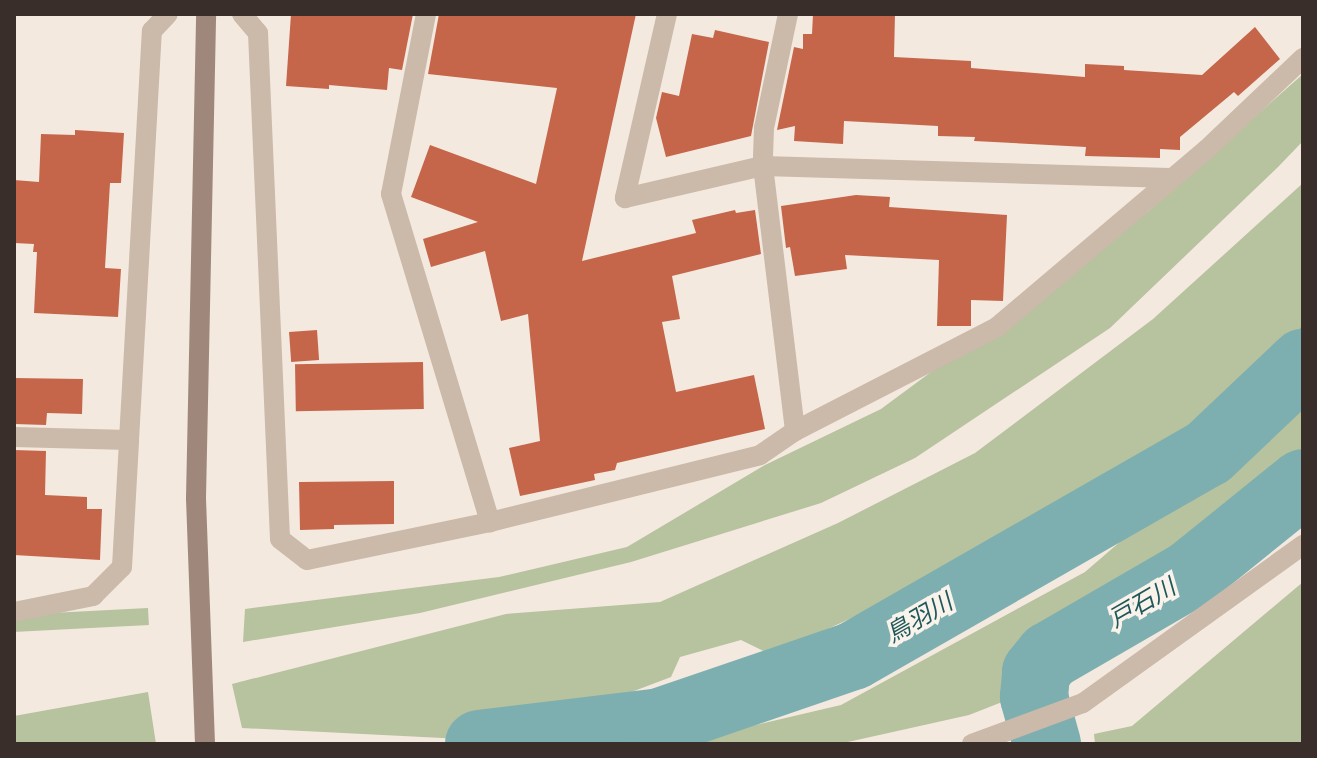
<!DOCTYPE html>
<html>
<head>
<meta charset="utf-8">
<style>
  body { margin:0 }
  #map { position:relative; width:1317px; height:758px; overflow:hidden; background:#f3e9df; font-family:Helvetica,"Noto Sans JP",sans-serif }
  div>[style] { position:absolute }
  [style*='--x'] { left:calc(var(--x)*1px); top:calc(var(--y)*1px); width:calc(var(--w)*1px); rotate:calc(var(--a)*1deg) }
  .green>* { inset:0; background:#b7c29e; transform-origin:0 0 }
  .water>* { inset:0; background:#7dafb0 }
  .river>* { height:68px; margin:-34px; padding:0 34px; transform-origin:34px; border-radius:34px; background:#7dafb0 }
  .building>* { inset:0; background:#c5664a; transform-origin:0 0 }
  .street>* { height:20px; margin:-10px; padding:0 10px; transform-origin:10px; border-radius:10px; background:#cbb9aa }
  .secondary>* { height:20px; margin:-10px; padding:0 10px; transform-origin:10px; border-radius:10px; background:#9f887b }
  span { translate:-50% -50%; white-space:nowrap; text-align:center; line-height:1.15; -webkit-text-stroke:7px #faf3eb; paint-order:stroke }
  .water-label { font-size:24px; color:#1f585a; font-style:italic }
  .frame { position:absolute; inset:0; border:16px solid #392e2a; pointer-events:none }
</style>
</head>
<body>
<div id="map">
  <div class="green">
    <i style="clip-path:polygon(1303px 74px,1303px 141px,1278px 167px,1110px 328px,915px 458px,821px 503px,631px 562px,420px 613px,243px 642px,245px 609px,499px 577px,627px 547px,765px 465px,881px 409px,1149px 211px)"></i>
    <i style="clip-path:polygon(1303px 183px,1303px 341px,1235px 400px,1161px 456px,922px 585px,772px 655px,741px 640px,680px 657px,671px 677px,502px 741px,242px 728px,232px 684px,506px 614px,660px 602px,838px 523px,975px 453px,1153px 319px)"></i>
    <i style="clip-path:polygon(1303px 384px,1303px 501px,1177px 599px,1068px 676px,969px 715px,839px 744px,674px 744px,841px 705px,1085px 572px)"></i>
    <i style="clip-path:polygon(1303px 582px,1303px 744px,1095px 744px,1094px 734px,1132px 726px)"></i>
    <i style="left:148px;top:608px;width:17px;height:136px;rotate:87deg"></i>
    <i style="clip-path:polygon(148px 692px,156px 744px,14px 744px,14px 716px)"></i>
  </div>
  <div class="water">
    <i style="clip-path:polygon(1303px 324px,1303px 401px,1233px 433px)"></i>
  </div>
  <div class="river">
    <i style="--x:479;--y:744;--w:182;--a:-6.9"></i>
    <i style="--x:660;--y:722;--w:204;--a:-18.9"></i>
    <i style="--x:853;--y:656;--w:409;--a:-29.8"></i>
    <i style="--x:1208;--y:453;--w:131;--a:-43.5"></i>
    <i style="--x:1047;--y:744;--w:49;--a:-105.5"></i>
    <i style="--x:1034;--y:697;--w:25;--a:-85"></i>
    <i style="--x:1036;--y:672;--w:21;--a:-51"></i>
    <i style="--x:1049;--y:656;--w:162;--a:-30.1"></i>
    <i style="--x:1189;--y:575;--w:146;--a:-38.9"></i>
  </div>
  <div class="building">
    <i style="clip-path:polygon(291px 14px,413px 14px,402px 70px,389px 68px,387px 90px,329px 85px,329px 89px,286px 86px)"></i>
    <i style="clip-path:polygon(439px 14px,636px 14px,582px 261px,696px 233px,692px 220px,735px 210px,736px 213px,755px 210px,761px 254px,672px 276px,680px 319px,662px 322px,676px 392px,754px 375px,765px 429px,617px 463px,615px 470px,594px 474px,595px 480px,520px 496px,509px 448px,540px 441px,528px 314px,501px 321px,485px 251px,431px 267px,423px 239px,478px 222px,411px 197px,430px 145px,536px 184px,557px 88px,428px 74px)"></i>
    <i style="clip-path:polygon(813px 14px,895px 14px,894px 57px,971px 61px,971px 68px,1085px 77px,1085px 64px,1124px 66px,1124px 70px,1202px 75px,1255px 27px,1280px 59px,1238px 96px,1234px 92px,1180px 137px,1180px 150px,1160px 149px,1160px 158px,1085px 156px,1086px 147px,974px 141px,975px 137px,938px 136px,938px 126px,844px 121px,843px 144px,794px 141px,795px 126px,777px 130px,794px 47px,803px 49px,803px 34px,812px 34px)"></i>
    <i style="clip-path:polygon(715px 30px,769px 42px,751px 136px,666px 157px,656px 118px,662px 92px,679px 96px,692px 34px,713px 38px)"></i>
    <i style="clip-path:polygon(75px 130px,124px 133px,121px 183px,110px 183px,105px 268px,121px 269px,118px 317px,34px 313px,37px 252px,33px 252px,34px 244px,14px 243px,14px 180px,39px 182px,41px 134px,75px 135px)"></i>
    <i style="clip-path:polygon(856px 195px,890px 197px,889px 207px,1007px 215px,1003px 301px,971px 300px,971px 326px,937px 326px,939px 260px,845px 255px,847px 269px,795px 276px,790px 247px,786px 248px,781px 206px)"></i>
    <i style="left:317px;top:330px;width:30px;height:28px;rotate:86deg"></i>
    <i style="left:423px;top:362px;width:47px;height:128px;rotate:89deg"></i>
    <i style="clip-path:polygon(14px 378px,83px 379px,82px 414px,47px 413px,46px 425px,14px 424px)"></i>
    <i style="clip-path:polygon(14px 450px,46px 451px,45px 495px,87px 497px,87px 509px,102px 509px,100px 560px,14px 555px)"></i>
    <i style="clip-path:polygon(394px 481px,394px 524px,334px 525px,334px 529px,300px 530px,299px 482px)"></i>
  </div>
  <div class="street">
    <i style="--x:242;--y:14;--w:25;--a:50"></i>
    <i style="--x:258;--y:33;--w:506;--a:87.51"></i>
    <i style="--x:280;--y:539;--w:34;--a:38"></i>
    <i style="--x:307;--y:560;--w:187;--a:-11.7"></i>
    <i style="--x:490;--y:522;--w:278;--a:-13.9"></i>
    <i style="--x:760;--y:455;--w:42;--a:-34.4"></i>
    <i style="--x:795;--y:431;--w:227;--a:-27.2"></i>
    <i style="--x:997;--y:327;--w:274;--a:-40.3"></i>
    <i style="--x:1206;--y:150;--w:134;--a:-43.5"></i>
    <i style="--x:426;--y:14;--w:183;--a:101"></i>
    <i style="--x:391;--y:194;--w:343;--a:73.2"></i>
    <i style="--x:667;--y:14;--w:189;--a:102.9"></i>
    <i style="--x:625;--y:198;--w:142;--a:-13.1"></i>
    <i style="--x:763;--y:166;--w:407;--a:1.7"></i>
    <i style="--x:788;--y:14;--w:116;--a:101.9"></i>
    <i style="--x:764;--y:128;--w:38;--a:92"></i>
    <i style="--x:763;--y:166;--w:267;--a:83.1"></i>
    <i style="--x:14;--y:437;--w:115;--a:1.5"></i>
    <i style="--x:129;--y:440;--w:410;--a:-86.8"></i>
    <i style="--x:152;--y:31;--w:23;--a:-47"></i>
    <i style="--x:14;--y:612;--w:81;--a:-11.4"></i>
    <i style="--x:93;--y:596;--w:41;--a:-45"></i>
    <i style="--x:122;--y:567;--w:127;--a:-86.8"></i>
    <i style="--x:972;--y:744;--w:118;--a:-20.3"></i>
    <i style="--x:1083;--y:703;--w:271;--a:-35.7"></i>
  </div>
  <div class="secondary">
    <i style="--x:205;--y:744;--w:246;--a:-92.1"></i>
    <i style="--x:196;--y:498;--w:484;--a:-88.8"></i>
  </div>
  <div class="water-label">
    <span style="left:1142px;top:603px;rotate:-30deg">戸石川</span>
    <span style="left:919px;top:618px;rotate:-30deg">鳥羽川</span>
  </div>
  <div class="frame"></div>
</div>
</body>
</html>
